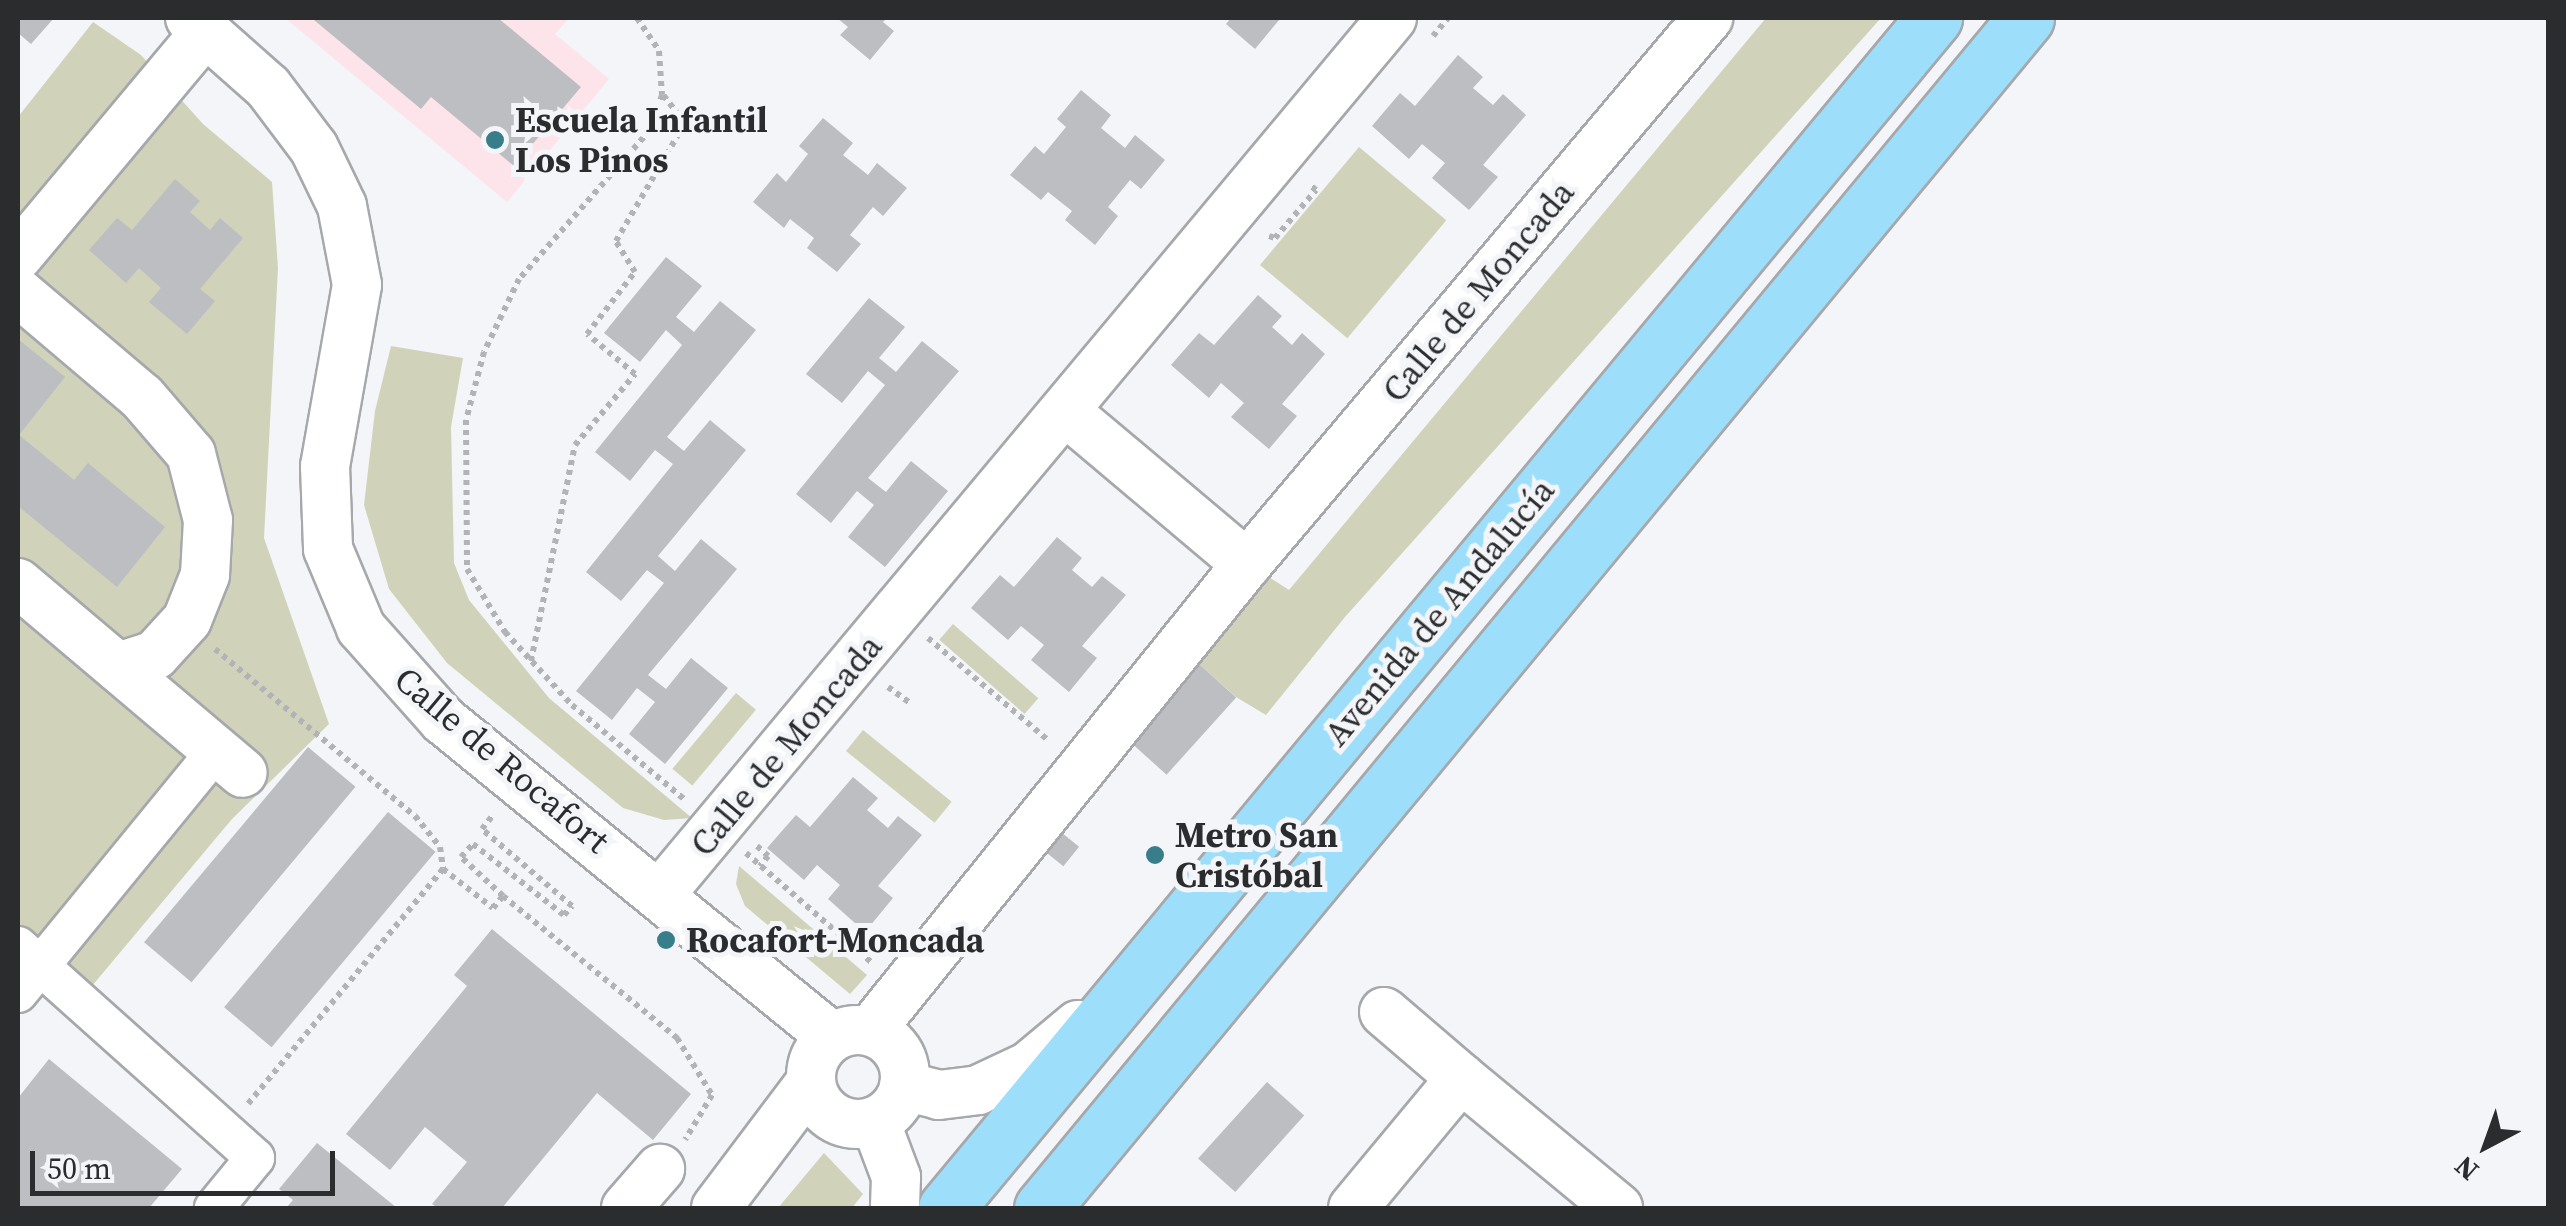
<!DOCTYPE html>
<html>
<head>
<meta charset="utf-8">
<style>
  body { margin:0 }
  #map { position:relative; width:2566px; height:1226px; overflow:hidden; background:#f3f5f8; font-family:"Source Serif 4",serif }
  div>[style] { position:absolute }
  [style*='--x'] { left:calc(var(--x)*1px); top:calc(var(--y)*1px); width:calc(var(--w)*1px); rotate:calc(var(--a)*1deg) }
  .education>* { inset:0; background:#fde3ea }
  .green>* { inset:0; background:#d0d3ba; transform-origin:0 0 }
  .building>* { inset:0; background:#bcbec1; transform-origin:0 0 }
  .path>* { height:6px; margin-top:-3px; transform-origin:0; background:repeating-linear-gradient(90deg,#b2b3b6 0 5px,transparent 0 10px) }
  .roads { filter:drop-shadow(2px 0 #a6a8ab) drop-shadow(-2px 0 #a6a8ab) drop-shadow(0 2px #a6a8ab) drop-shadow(0 -2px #a6a8ab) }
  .pedestrian>* { height:38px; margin:-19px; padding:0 19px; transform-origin:19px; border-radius:19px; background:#fff }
  .minor>* { height:48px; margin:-24px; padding:0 24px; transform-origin:24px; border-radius:24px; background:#fff }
  .minor>.ring { margin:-24px; padding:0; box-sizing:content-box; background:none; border:48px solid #fff; border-radius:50% }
  .primary>* { height:55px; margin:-27.5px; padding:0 27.5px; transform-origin:27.5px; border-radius:27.5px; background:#9ddffb }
  .dots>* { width:28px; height:28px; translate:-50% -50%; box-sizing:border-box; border:5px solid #f3f5f8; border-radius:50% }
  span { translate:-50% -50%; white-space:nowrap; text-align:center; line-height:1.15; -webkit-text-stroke:10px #f3f5f8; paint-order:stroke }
  .poi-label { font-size:35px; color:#2b2c2d; font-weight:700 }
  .left { translate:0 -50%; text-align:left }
  .street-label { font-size:35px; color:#2b2c2d }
  .frame { position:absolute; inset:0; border:20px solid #2b2c2d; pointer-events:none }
  .north { position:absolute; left:2436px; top:1096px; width:100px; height:100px; -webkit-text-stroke:8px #f3f5f8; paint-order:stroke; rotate:221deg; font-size:28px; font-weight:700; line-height:40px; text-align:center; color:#2b2c2d }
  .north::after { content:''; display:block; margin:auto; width:35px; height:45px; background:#2b2c2d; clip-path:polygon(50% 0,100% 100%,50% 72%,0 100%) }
  .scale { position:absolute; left:30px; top:1151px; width:305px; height:45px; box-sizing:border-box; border:5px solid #2b2c2d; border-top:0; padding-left:12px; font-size:30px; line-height:35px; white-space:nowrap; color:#2b2c2d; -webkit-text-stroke:8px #f3f5f8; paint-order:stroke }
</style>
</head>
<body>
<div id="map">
  <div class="education">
    <i style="clip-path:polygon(285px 18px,569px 18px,555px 34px,609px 79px,507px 202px)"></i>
  </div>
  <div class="green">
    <i style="clip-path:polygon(1766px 18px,1881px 18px,1345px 617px,1266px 715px,1236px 697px,1199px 664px,1269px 577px,1289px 590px)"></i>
    <i style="clip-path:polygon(93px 22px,141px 55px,203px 124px,272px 182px,278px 268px,264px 538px,329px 724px,232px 819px,76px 1005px,18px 946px,18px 117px)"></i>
    <i style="left:1359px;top:147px;width:114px;height:154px;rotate:40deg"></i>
    <i style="clip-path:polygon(391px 346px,463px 358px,451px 427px,454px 563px,469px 600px,549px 698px,692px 818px,664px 820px,623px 808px,447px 663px,389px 589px,364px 505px,375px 411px)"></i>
    <i style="left:953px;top:624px;width:113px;height:21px;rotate:41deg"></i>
    <i style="left:736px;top:693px;width:26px;height:99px;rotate:40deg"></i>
    <i style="left:863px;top:730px;width:114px;height:27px;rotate:39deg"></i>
    <i style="clip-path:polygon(739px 866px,867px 975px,850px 994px,745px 906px,736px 884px)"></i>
    <i style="clip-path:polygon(824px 1153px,863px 1194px,852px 1208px,778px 1208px)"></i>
  </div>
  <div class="building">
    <i style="clip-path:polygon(18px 18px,54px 18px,31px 44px,18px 33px)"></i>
    <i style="clip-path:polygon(498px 18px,581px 87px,514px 166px,431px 97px,421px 109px,314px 20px)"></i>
    <i style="clip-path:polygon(837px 18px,887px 18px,883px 22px,894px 31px,870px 60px,840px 35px,848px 27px)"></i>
    <i style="clip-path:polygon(1231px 18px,1276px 18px,1279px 20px,1255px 49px,1226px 24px)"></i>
    <i style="clip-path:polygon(1458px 55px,1483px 77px,1473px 88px,1493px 105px,1503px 94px,1526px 115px,1483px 165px,1498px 177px,1469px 210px,1432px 178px,1445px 163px,1422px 144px,1409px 159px,1372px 126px,1400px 93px,1415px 106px)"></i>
    <i style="clip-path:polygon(1081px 90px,1111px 115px,1101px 128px,1125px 148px,1135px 135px,1165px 160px,1141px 189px,1130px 180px,1108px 207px,1118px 216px,1095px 245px,1065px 220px,1072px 211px,1048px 192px,1041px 200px,1010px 175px,1035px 146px,1044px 154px,1066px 127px,1057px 119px)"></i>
    <i style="clip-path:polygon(823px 118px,853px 143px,843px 155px,868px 175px,877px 163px,907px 188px,883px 216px,873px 207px,850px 235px,861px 244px,837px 272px,807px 248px,814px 238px,790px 219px,784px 228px,753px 202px,777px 173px,786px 182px,808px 154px,799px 146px)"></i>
    <i style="clip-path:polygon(175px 179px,200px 201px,190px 212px,210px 230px,220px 218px,243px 238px,200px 289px,215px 301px,187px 334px,149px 302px,161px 288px,139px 268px,126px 283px,89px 250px,117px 218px,132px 230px)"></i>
    <i style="clip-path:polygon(666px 257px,702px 286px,676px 317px,694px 332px,720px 301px,756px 330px,667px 437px,684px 451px,710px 420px,746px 450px,658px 556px,675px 571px,701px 539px,737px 569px,648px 675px,666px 689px,691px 658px,728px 688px,665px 764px,629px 734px,655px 702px,637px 688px,612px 720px,576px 691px,664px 583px,647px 570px,621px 601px,586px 572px,673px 464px,655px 450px,630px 481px,595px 452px,682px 345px,666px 330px,640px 362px,604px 333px)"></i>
    <i style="clip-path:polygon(1258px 295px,1282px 316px,1272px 327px,1292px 345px,1302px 333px,1325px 354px,1282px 404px,1297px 416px,1269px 449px,1231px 417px,1244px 403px,1221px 383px,1209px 398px,1171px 365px,1199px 333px,1214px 345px)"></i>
    <i style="clip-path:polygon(869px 298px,905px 327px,879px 358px,896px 372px,922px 341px,959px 371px,868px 478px,886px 492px,911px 461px,948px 491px,885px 567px,848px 537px,874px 505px,857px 491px,831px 523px,796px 494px,885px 385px,868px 371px,842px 403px,806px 374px)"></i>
    <i style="clip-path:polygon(18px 339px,65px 377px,19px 435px,74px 480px,88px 463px,165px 527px,117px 587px,18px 506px)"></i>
    <i style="clip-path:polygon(1057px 537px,1082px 558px,1072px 570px,1092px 587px,1102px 576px,1126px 595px,1082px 646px,1097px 658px,1069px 692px,1031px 660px,1044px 645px,1021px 626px,1008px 640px,971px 608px,1000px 575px,1014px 587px)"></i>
    <i style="left:1199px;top:664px;width:50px;height:104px;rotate:42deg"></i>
    <i style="left:308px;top:747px;width:62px;height:255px;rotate:40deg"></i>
    <i style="clip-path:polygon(853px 777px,878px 798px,867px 810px,888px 828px,898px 816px,922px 835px,878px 886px,893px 898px,865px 932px,828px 899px,840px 885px,817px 865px,804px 880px,767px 848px,796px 815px,810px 827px)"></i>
    <i style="left:388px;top:812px;width:62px;height:255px;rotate:40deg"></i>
    <i style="left:1062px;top:833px;width:22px;height:25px;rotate:39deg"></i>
    <i style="clip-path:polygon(492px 929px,691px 1094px,653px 1140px,597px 1093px,502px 1208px,438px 1208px,432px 1204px,467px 1162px,425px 1127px,390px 1170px,346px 1134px,467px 986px,454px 975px)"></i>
    <i style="clip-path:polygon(49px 1059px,182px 1169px,149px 1208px,18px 1208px,18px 1098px)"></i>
    <i style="left:1267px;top:1082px;width:50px;height:103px;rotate:42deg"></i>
    <i style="clip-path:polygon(317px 1143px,397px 1208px,286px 1208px,293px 1200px,279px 1189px)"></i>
  </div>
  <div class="path">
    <i style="--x:637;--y:18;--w:40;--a:56"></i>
    <i style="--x:659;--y:51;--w:44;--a:86.1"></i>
    <i style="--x:662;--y:95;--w:37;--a:109"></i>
    <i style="--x:650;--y:130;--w:198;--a:131.3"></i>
    <i style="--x:519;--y:279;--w:81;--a:115.6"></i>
    <i style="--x:484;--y:352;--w:70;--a:104.8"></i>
    <i style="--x:466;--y:420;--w:149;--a:89.6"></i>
    <i style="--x:467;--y:569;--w:74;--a:58.9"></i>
    <i style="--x:505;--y:632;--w:99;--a:47.5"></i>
    <i style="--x:572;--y:705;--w:146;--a:40"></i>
    <i style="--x:1433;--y:36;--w:23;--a:-50"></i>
    <i style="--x:1269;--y:236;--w:6;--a:18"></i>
    <i style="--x:1275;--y:238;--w:63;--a:-49.5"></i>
    <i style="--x:1316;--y:190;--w:8;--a:-140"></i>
    <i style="--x:928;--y:638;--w:157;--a:40.4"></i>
    <i style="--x:215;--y:649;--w:261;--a:39.9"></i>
    <i style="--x:415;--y:816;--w:40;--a:51"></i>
    <i style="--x:440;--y:847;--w:22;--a:82"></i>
    <i style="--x:443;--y:869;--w:305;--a:129.7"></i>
    <i style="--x:531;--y:661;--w:220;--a:-78.5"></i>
    <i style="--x:575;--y:445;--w:93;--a:-49.8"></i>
    <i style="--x:635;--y:374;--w:62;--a:-140.2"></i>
    <i style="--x:587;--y:334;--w:78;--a:-52.3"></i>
    <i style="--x:635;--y:272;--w:36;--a:-122"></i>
    <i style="--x:616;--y:241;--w:137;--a:-59.7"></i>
    <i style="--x:685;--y:123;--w:36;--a:-128"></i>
    <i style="--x:888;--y:687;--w:26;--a:36"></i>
    <i style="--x:757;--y:846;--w:15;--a:42"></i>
    <i style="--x:768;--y:856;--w:13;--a:129"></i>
    <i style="--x:746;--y:853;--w:167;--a:41.1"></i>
    <i style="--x:443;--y:869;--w:63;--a:38"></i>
    <i style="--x:493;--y:908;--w:16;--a:-50"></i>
    <i style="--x:503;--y:896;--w:57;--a:-137.1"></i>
    <i style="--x:461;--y:857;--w:18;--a:-47"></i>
    <i style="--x:473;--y:844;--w:115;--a:38"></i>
    <i style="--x:564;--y:915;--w:12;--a:-48"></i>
    <i style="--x:572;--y:906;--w:118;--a:-139.5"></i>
    <i style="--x:482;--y:829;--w:18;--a:-52"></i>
    <i style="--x:503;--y:896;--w:225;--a:39.2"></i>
    <i style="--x:677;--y:1038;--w:67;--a:58.4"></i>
    <i style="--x:712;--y:1095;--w:52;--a:121"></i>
  </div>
  <div class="roads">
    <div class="pedestrian">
      <i style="--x:18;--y:946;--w:318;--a:41.8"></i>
      <i style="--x:255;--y:1158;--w:65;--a:129.4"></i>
      <i style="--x:18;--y:993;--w:314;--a:-50.7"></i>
    </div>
    <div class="minor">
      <i style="--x:190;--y:18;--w:104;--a:41.5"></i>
      <i style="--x:268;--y:87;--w:76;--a:53"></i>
      <i style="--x:314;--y:148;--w:64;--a:64.2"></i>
      <i style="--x:342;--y:206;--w:80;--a:79.2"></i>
      <i style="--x:357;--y:285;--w:184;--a:100"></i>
      <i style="--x:325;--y:466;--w:83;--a:87.9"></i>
      <i style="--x:328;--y:549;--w:86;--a:67.3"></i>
      <i style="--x:361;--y:628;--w:123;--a:48.3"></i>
      <i style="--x:443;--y:720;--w:502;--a:39.18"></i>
      <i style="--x:18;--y:256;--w:293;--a:-50.1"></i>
      <i style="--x:18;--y:292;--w:162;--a:40.3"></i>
      <i style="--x:142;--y:397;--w:75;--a:49.3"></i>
      <i style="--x:191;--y:454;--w:68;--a:75.6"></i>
      <i style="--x:208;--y:520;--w:55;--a:93.1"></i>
      <i style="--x:205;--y:575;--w:48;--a:111.8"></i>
      <i style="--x:187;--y:620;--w:47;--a:132.4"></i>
      <i style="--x:155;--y:655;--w:39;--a:162"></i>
      <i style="--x:1065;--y:411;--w:238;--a:40.1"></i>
      <i style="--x:18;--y:583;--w:294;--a:40.2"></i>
      <i style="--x:661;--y:893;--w:1140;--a:-50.12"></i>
      <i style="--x:1384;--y:1012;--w:101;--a:40.6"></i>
      <i class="ring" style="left:811px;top:1030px;width:46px;height:46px"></i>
      <i style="--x:870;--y:1031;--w:600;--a:-51.09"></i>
      <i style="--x:1247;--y:564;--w:715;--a:-49.82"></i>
      <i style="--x:904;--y:1086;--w:36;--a:14"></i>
      <i style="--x:939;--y:1095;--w:39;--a:-7"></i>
      <i style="--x:978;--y:1090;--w:56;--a:-25.2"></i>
      <i style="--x:1029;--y:1066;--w:64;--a:-39.9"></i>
      <i style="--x:875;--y:1121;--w:60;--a:69.4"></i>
      <i style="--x:896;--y:1177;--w:31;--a:92"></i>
      <i style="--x:626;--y:1208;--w:52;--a:-48.9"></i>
      <i style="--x:716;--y:1208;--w:158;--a:-53"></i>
      <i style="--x:1353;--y:1208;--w:169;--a:-50.3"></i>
      <i style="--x:1461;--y:1078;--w:204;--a:39.6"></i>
    </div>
    <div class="primary">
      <i style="--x:946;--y:1208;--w:1547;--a:-50.3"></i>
      <i style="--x:1042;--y:1208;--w:1544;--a:-50.41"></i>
    </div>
  </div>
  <div class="dots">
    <i style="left:495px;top:140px;background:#387d8a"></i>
    <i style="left:1155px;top:855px;background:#387d8a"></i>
    <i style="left:666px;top:940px;background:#387d8a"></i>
  </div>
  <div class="poi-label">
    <span class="left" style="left:515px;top:140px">Escuela Infantil<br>Los Pinos</span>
    <span class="left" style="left:1175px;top:855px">Metro San<br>Cristóbal</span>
    <span class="left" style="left:686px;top:940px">Rocafort-Moncada</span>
  </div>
  <div class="street-label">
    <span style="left:1478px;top:291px;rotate:-50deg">Calle de Moncada</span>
    <span style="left:1439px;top:612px;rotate:-50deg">Avenida de Andalucía</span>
    <span style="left:786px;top:745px;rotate:-50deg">Calle de Moncada</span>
    <span style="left:502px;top:760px;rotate:40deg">Calle de Rocafort</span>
  </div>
  <div class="frame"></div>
  <div class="north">N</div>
  <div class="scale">50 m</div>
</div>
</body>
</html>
